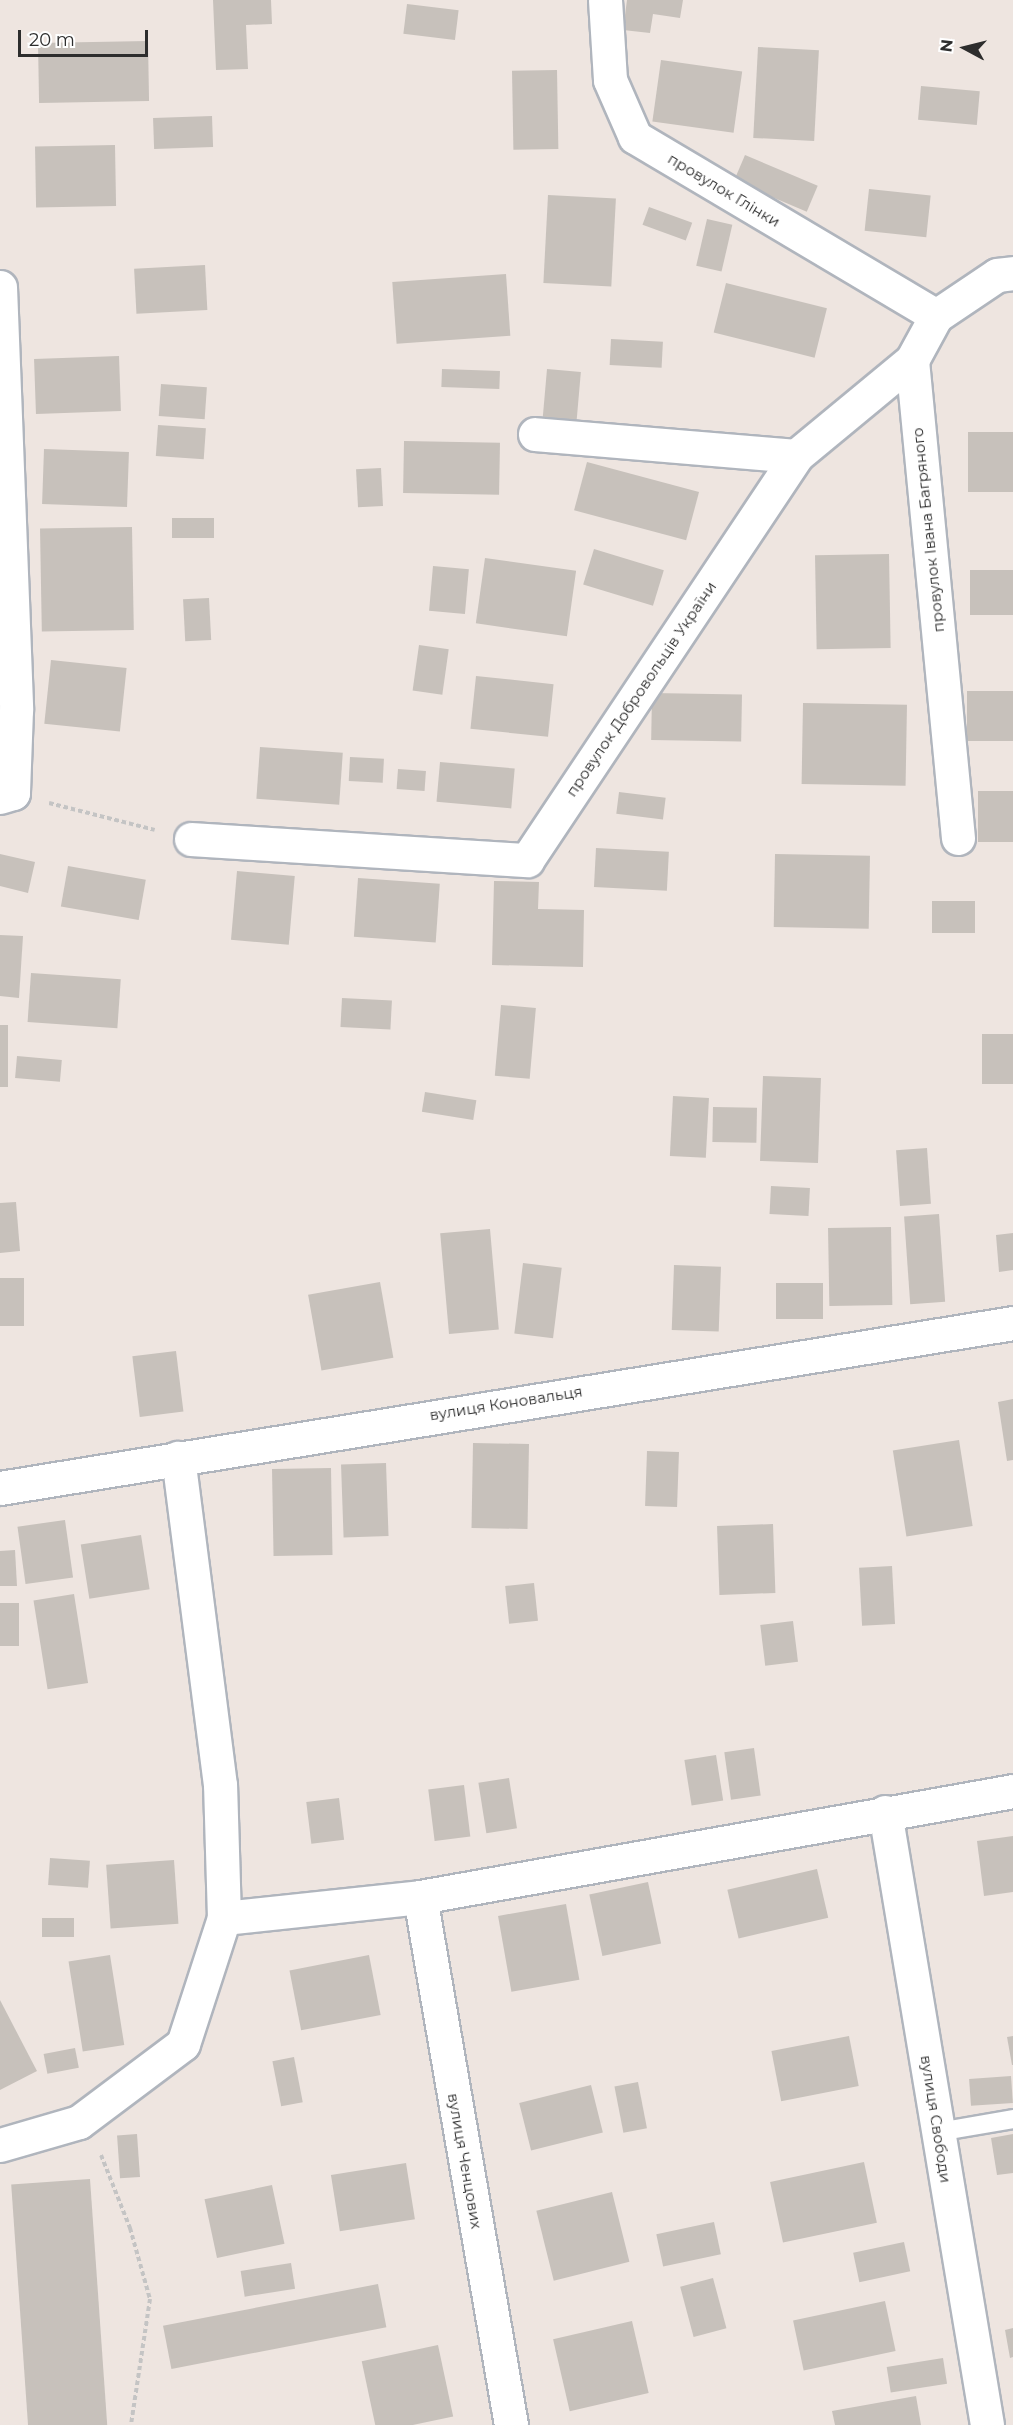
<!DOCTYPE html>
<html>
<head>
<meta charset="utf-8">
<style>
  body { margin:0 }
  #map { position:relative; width:1013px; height:2425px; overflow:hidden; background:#eee5e0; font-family:Montserrat,sans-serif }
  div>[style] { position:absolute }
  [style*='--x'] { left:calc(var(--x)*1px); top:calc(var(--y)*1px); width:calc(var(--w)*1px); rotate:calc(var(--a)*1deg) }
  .building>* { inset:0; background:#c7c1bb; transform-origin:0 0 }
  .path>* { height:4px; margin-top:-2px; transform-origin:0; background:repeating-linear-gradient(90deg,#c4c4c4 0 4.5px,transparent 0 7.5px) }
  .roads { filter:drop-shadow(2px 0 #b0b5bd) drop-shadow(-2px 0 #b0b5bd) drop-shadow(0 2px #b0b5bd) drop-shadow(0 -2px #b0b5bd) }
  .lane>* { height:18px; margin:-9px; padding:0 9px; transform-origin:9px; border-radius:9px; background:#fff }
  .street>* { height:33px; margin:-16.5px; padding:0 16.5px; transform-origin:16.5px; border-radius:16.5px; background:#fff }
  span { translate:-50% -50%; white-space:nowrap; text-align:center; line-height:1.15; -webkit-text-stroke:6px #fff; paint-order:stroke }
  .street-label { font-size:15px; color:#2d2d2d }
  .north { position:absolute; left:935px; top:18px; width:60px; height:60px; -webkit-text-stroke:4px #fff; paint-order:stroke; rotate:277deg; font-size:16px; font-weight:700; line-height:24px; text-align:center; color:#2d2d2d }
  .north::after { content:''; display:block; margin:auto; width:21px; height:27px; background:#2d2d2d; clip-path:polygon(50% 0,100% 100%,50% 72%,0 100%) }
  .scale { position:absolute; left:18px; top:30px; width:130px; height:27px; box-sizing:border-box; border:3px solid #2d2d2d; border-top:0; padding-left:8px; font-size:18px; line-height:21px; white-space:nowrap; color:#2d2d2d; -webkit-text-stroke:4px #fff; paint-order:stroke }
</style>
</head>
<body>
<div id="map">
  <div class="building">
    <i style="clip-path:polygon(213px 0,271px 0,272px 24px,246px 25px,248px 69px,216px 70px)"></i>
    <i style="clip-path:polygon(627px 0,683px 0,680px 18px,653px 14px,650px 33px,623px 30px)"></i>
    <i style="left:407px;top:4px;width:52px;height:30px;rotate:7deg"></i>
    <i style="left:148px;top:41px;width:60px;height:110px;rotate:89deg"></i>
    <i style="left:758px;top:47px;width:61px;height:91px;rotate:3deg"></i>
    <i style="left:661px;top:60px;width:82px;height:62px;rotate:8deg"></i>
    <i style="left:557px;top:70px;width:79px;height:45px;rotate:89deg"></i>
    <i style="left:921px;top:86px;width:59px;height:34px;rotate:5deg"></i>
    <i style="left:212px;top:116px;width:31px;height:59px;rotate:88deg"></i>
    <i style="left:115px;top:145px;width:61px;height:80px;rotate:89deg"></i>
    <i style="left:745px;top:155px;width:79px;height:28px;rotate:23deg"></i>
    <i style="left:869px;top:189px;width:62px;height:42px;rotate:6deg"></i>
    <i style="left:548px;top:195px;width:68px;height:88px;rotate:3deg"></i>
    <i style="left:649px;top:207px;width:46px;height:19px;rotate:20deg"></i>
    <i style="left:707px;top:219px;width:26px;height:48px;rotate:13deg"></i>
    <i style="left:205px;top:265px;width:45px;height:71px;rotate:87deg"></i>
    <i style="left:506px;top:274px;width:62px;height:114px;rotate:86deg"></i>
    <i style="left:726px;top:283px;width:104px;height:51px;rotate:14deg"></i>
    <i style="left:611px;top:339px;width:52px;height:26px;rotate:3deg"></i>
    <i style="left:119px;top:356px;width:55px;height:85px;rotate:88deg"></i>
    <i style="left:442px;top:369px;width:58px;height:18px;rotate:2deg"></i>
    <i style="left:547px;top:369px;width:34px;height:48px;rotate:5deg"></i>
    <i style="left:161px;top:384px;width:46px;height:32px;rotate:4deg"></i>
    <i style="left:158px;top:425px;width:48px;height:31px;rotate:4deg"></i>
    <i style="left:968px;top:432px;width:45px;height:60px"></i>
    <i style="left:404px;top:441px;width:96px;height:52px;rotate:1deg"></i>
    <i style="left:44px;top:449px;width:85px;height:55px;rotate:2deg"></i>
    <i style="left:587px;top:462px;width:116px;height:50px;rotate:15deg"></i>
    <i style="left:381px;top:468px;width:38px;height:25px;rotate:87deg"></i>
    <i style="left:214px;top:518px;width:20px;height:42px;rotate:90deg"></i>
    <i style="left:132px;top:527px;width:103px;height:92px;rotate:89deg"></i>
    <i style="left:594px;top:549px;width:73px;height:37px;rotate:17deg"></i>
    <i style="left:889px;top:554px;width:94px;height:74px;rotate:89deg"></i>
    <i style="left:485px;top:558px;width:92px;height:66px;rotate:8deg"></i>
    <i style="left:433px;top:566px;width:36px;height:45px;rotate:5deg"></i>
    <i style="left:970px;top:570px;width:43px;height:45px"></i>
    <i style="left:209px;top:598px;width:42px;height:26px;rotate:87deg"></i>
    <i style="left:419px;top:645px;width:30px;height:46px;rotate:8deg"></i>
    <i style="left:51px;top:660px;width:76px;height:64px;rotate:6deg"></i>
    <i style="left:476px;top:676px;width:78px;height:53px;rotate:6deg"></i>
    <i style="left:1013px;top:691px;width:50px;height:46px;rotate:90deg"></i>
    <i style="left:652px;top:693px;width:90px;height:47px;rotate:1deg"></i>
    <i style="left:803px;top:703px;width:104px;height:81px;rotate:1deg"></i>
    <i style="left:260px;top:747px;width:83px;height:52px;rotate:4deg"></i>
    <i style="left:350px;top:757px;width:34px;height:24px;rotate:3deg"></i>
    <i style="left:440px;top:762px;width:75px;height:40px;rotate:5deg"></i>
    <i style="left:398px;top:769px;width:28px;height:20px;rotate:4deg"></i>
    <i style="left:978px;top:791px;width:35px;height:51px"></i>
    <i style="left:619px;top:792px;width:47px;height:22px;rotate:7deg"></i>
    <i style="left:596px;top:848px;width:73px;height:39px;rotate:3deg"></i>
    <i style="clip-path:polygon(0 854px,35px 862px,28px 893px,0 886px)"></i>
    <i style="left:775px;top:854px;width:95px;height:73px;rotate:1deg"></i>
    <i style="left:68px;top:866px;width:79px;height:41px;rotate:10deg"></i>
    <i style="left:237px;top:871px;width:58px;height:69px;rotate:5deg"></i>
    <i style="left:358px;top:878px;width:82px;height:59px;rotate:4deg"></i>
    <i style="clip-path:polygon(494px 881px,539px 882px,538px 909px,584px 910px,583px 967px,492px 965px)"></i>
    <i style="left:932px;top:901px;width:43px;height:32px"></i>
    <i style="clip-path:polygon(0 935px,23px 936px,19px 998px,0 996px)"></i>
    <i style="left:31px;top:973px;width:90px;height:49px;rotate:4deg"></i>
    <i style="left:342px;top:998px;width:50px;height:29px;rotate:3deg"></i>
    <i style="left:501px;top:1005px;width:35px;height:71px;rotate:5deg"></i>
    <i style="left:0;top:1025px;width:8px;height:62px"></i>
    <i style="left:1013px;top:1034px;width:50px;height:31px;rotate:90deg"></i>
    <i style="left:17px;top:1056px;width:45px;height:22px;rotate:5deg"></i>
    <i style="left:763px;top:1076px;width:58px;height:85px;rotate:2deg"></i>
    <i style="left:425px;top:1092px;width:52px;height:20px;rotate:9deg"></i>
    <i style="left:673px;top:1096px;width:36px;height:60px;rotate:3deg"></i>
    <i style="left:713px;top:1107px;width:44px;height:35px;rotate:1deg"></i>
    <i style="left:927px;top:1148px;width:56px;height:31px;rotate:86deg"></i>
    <i style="left:771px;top:1186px;width:39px;height:28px;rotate:3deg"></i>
    <i style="clip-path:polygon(16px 1202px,20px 1251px,0 1253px,0 1203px)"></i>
    <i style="left:939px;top:1214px;width:88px;height:35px;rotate:86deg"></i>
    <i style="left:891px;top:1227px;width:78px;height:63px;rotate:89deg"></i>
    <i style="left:490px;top:1229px;width:101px;height:50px;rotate:85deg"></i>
    <i style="clip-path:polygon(1013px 1233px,1013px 1270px,999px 1272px,996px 1235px)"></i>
    <i style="left:523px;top:1263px;width:39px;height:71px;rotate:7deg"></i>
    <i style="left:674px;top:1265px;width:47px;height:65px;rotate:2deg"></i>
    <i style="left:0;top:1278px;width:24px;height:48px"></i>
    <i style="left:380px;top:1282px;width:77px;height:73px;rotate:80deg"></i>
    <i style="left:776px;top:1283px;width:47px;height:36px"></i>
    <i style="left:176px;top:1351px;width:61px;height:44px;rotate:83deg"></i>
    <i style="clip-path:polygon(1013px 1399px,1013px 1460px,1007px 1461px,998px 1402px)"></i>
    <i style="left:959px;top:1440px;width:87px;height:67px;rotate:81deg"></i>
    <i style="left:473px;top:1443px;width:56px;height:85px;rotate:1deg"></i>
    <i style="left:647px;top:1451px;width:32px;height:55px;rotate:2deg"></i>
    <i style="left:386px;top:1463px;width:73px;height:45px;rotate:88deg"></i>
    <i style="left:331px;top:1468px;width:87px;height:59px;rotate:89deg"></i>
    <i style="left:65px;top:1520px;width:58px;height:48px;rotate:82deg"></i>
    <i style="left:773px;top:1524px;width:69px;height:56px;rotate:88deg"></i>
    <i style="left:141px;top:1535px;width:55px;height:61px;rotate:81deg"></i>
    <i style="clip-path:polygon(15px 1550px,17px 1586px,0 1586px,0 1551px)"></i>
    <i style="left:892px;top:1566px;width:58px;height:33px;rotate:87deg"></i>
    <i style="left:534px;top:1583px;width:38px;height:29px;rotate:84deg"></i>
    <i style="left:74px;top:1594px;width:90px;height:41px;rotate:81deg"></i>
    <i style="left:0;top:1603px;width:19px;height:43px"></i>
    <i style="left:793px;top:1621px;width:41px;height:33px;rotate:83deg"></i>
    <i style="left:754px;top:1748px;width:48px;height:30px;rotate:82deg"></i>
    <i style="left:716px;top:1755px;width:46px;height:32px;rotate:81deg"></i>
    <i style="left:509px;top:1778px;width:51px;height:31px;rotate:81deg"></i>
    <i style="left:464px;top:1785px;width:52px;height:36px;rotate:83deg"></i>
    <i style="left:339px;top:1798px;width:42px;height:33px;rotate:83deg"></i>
    <i style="clip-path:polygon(1013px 1836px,1013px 1892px,984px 1896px,977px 1841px)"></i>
    <i style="left:50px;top:1858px;width:40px;height:27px;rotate:4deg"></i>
    <i style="left:174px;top:1860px;width:64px;height:68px;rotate:86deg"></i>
    <i style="left:817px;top:1869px;width:50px;height:92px;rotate:77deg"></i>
    <i style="left:648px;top:1882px;width:63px;height:60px;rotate:78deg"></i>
    <i style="left:566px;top:1904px;width:77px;height:69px;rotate:80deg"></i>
    <i style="left:42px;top:1918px;width:32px;height:19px"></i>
    <i style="left:110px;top:1955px;width:91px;height:42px;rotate:81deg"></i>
    <i style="left:369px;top:1955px;width:61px;height:81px;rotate:79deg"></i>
    <i style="clip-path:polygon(0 2000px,37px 2071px,0 2090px)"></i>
    <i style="left:849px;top:2036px;width:51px;height:79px;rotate:79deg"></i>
    <i style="clip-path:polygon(1013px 2036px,1013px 2065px,1012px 2065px,1007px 2037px)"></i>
    <i style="left:75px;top:2048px;width:20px;height:32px;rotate:79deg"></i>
    <i style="left:294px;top:2057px;width:46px;height:22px;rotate:79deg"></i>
    <i style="left:1011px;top:2076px;width:27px;height:42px;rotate:86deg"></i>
    <i style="left:638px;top:2082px;width:47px;height:24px;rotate:79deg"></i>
    <i style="left:591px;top:2085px;width:49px;height:74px;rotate:76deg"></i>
    <i style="left:137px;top:2134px;width:43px;height:20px;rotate:86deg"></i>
    <i style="clip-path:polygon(1013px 2134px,1013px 2173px,997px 2175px,991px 2138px)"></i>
    <i style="left:864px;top:2162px;width:62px;height:96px;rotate:78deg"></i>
    <i style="left:406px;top:2163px;width:57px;height:76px;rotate:81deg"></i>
    <i style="left:90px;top:2179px;width:247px;height:79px;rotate:86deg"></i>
    <i style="left:272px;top:2185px;width:60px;height:69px;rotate:78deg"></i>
    <i style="left:612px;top:2192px;width:72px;height:78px;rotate:76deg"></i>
    <i style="left:714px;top:2222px;width:33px;height:59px;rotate:78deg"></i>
    <i style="left:904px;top:2242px;width:30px;height:52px;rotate:78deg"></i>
    <i style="left:291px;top:2263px;width:26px;height:51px;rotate:81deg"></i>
    <i style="left:713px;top:2278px;width:52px;height:34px;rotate:75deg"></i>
    <i style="left:378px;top:2284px;width:44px;height:219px;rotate:79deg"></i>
    <i style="left:885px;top:2301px;width:51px;height:94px;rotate:78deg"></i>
    <i style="left:632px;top:2321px;width:74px;height:81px;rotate:77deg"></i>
    <i style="clip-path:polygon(1013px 2328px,1013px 2357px,1010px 2358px,1005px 2330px)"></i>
    <i style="left:438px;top:2345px;width:73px;height:78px;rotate:78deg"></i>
    <i style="left:943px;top:2358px;width:26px;height:57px;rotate:81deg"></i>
    <i style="clip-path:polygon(916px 2396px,921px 2425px,835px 2425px,832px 2411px)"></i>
  </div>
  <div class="path">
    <i style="--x:49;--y:803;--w:109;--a:14.3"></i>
    <i style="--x:101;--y:2155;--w:79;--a:68.3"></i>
    <i style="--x:130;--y:2228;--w:74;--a:74.3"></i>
    <i style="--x:150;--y:2299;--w:127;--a:98.6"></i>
  </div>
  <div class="roads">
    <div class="lane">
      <i style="--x:938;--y:2132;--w:76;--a:-9.8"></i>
    </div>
    <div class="street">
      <i style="--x:605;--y:0;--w:80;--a:86.4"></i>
      <i style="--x:610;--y:80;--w:62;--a:66.3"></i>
      <i style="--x:635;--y:137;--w:350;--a:30.7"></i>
      <i style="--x:0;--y:287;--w:423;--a:87.8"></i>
      <i style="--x:16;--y:710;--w:83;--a:92.1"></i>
      <i style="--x:13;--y:793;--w:14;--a:163"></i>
      <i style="--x:796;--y:456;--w:151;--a:-39.6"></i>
      <i style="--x:958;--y:838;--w:480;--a:-95.5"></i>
      <i style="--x:912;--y:360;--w:50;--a:-61.4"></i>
      <i style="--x:936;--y:316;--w:73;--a:-33.9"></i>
      <i style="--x:997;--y:275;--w:16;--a:-7"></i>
      <i style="--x:191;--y:839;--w:337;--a:3.6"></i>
      <i style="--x:527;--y:860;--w:485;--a:-56.3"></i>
      <i style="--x:796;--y:456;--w:262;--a:-175.2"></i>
      <i style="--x:0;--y:1488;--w:1026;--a:-9.25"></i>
      <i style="--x:885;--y:1812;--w:621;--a:80.55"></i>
      <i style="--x:420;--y:1897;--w:536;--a:80.22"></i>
      <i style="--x:224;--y:1918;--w:197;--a:-6.1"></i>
      <i style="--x:420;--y:1897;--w:602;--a:-10.13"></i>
      <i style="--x:0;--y:2145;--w:82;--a:-16.2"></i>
      <i style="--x:79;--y:2122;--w:130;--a:-36.9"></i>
      <i style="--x:183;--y:2044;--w:133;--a:-72"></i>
      <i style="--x:224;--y:1918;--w:133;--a:-91.7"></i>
      <i style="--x:220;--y:1785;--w:330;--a:-97.3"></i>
    </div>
  </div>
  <div class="street-label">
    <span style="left:724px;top:190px;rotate:31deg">провулок Глінки</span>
    <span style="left:928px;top:530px;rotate:-96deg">провулок Івана Багряного</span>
    <span style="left:641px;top:689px;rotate:-56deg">провулок Добровольців України</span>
    <span style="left:506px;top:1403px;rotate:-9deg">вулиця Коновальця</span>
    <span style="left:936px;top:2119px;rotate:81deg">вулиця Свободи</span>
    <span style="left:465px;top:2161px;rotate:80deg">вулиця Ченцових</span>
  </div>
  <div class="north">N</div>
  <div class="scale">20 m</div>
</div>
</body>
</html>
